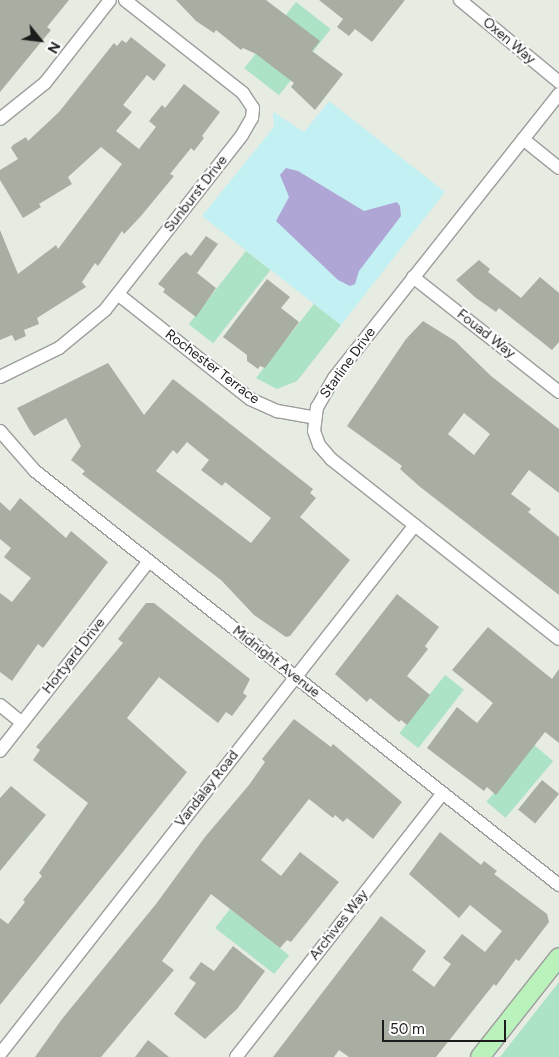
<!DOCTYPE html>
<html>
<head>
<meta charset="utf-8">
<style>
  body { margin:0 }
  #map { position:relative; width:559px; height:1057px; overflow:hidden; background:#e6ece2; font-family:Figtree,sans-serif }
  div>[style] { position:absolute }
  [style*='--x'] { left:calc(var(--x)*1px); top:calc(var(--y)*1px); width:calc(var(--w)*1px); rotate:calc(var(--a)*1deg) }
  .grass>* { inset:0; background:#ace2c6; transform-origin:0 0 }
  .park>* { inset:0; background:#c2f0f3 }
  .water>* { inset:0; background:#b0a6d6 }
  .building>* { inset:0; background:#a9aea2; transform-origin:0 0 }
  .roads { filter:drop-shadow(1px 0 #9d9d9d) drop-shadow(-1px 0 #9d9d9d) drop-shadow(0 1px #9d9d9d) drop-shadow(0 -1px #9d9d9d) }
  .street>* { height:12px; margin:-6px; padding:0 6px; transform-origin:6px; border-radius:6px; background:#fff }
  .secondary>* { height:18px; margin:-9px; padding:0 9px; transform-origin:9px; border-radius:9px; background:#baf2bb }
  span { translate:-50% -50%; white-space:nowrap; text-align:center; line-height:1.15; -webkit-text-stroke:4px #fff; paint-order:stroke }
  .street-label { font-size:14px; color:#1c1c1c }
  .north { position:absolute; left:15px; top:15px; width:50px; height:50px; -webkit-text-stroke:4px #fff; paint-order:stroke; rotate:119deg; font-size:14px; font-weight:700; line-height:20px; text-align:center; color:#1c1c1c }
  .north::after { content:''; display:block; margin:auto; width:18px; height:22px; background:#1c1c1c; clip-path:polygon(50% 0,100% 100%,50% 72%,0 100%) }
  .scale { position:absolute; left:382px; top:1020px; width:124px; height:22px; box-sizing:border-box; border:2px solid #1c1c1c; border-top:0; padding-left:6px; font-size:15px; line-height:18px; white-space:nowrap; color:#1c1c1c; -webkit-text-stroke:4px #fff; paint-order:stroke }
</style>
</head>
<body>
<div id="map">
  <div class="grass">
    <i style="left:296px;top:2px;width:44px;height:84px;rotate:38deg"></i>
    <i style="left:246px;top:251px;width:31px;height:93px;rotate:38deg"></i>
    <i style="clip-path:polygon(314px 304px,341px 325px,297px 381px,277px 389px,256px 378px)"></i>
    <i style="left:445px;top:675px;width:24px;height:74px;rotate:38deg"></i>
    <i style="left:534px;top:745px;width:25px;height:74px;rotate:40deg"></i>
    <i style="left:230px;top:909px;width:75px;height:24px;rotate:38deg"></i>
    <i style="clip-path:polygon(559px 982px,559px 1057px,500px 1057px)"></i>
  </div>
  <div class="park">
    <i style="clip-path:polygon(329px 101px,445px 192px,341px 325px,202px 216px,274px 127px,273px 112px,304px 132px)"></i>
  </div>
  <div class="water">
    <i style="clip-path:polygon(286px 168px,298px 171px,364px 211px,397px 202px,400px 206px,401px 216px,359px 271px,355px 284px,350px 286px,338px 280px,276px 221px,289px 197px,280px 175px)"></i>
  </div>
  <div class="building">
    <i style="clip-path:polygon(0 0,69px 0,47px 27px,51px 30px,0 92px)"></i>
    <i style="clip-path:polygon(176px 0,266px 0,320px 41px,312px 51px,343px 74px,315px 110px,291px 87px,294px 83px,256px 54px,243px 48px,241px 50px,216px 30px,214px 33px,196px 21px)"></i>
    <i style="clip-path:polygon(319px 0,405px 0,372px 42px,355px 29px,349px 36px,337px 27px,343px 19px)"></i>
    <i style="clip-path:polygon(131px 37px,166px 65px,154px 81px,147px 75px,123px 105px,132px 112px,116px 131px,139px 149px,156px 127px,149px 121px,162px 105px,165px 108px,184px 84px,220px 112px,202px 136px,204px 138px,194px 151px,191px 148px,170px 174px,174px 176px,141px 216px,124px 234px,122px 231px,98px 266px,95px 263px,82px 282px,86px 287px,37px 318px,39px 324px,24px 330px,26px 336px,15px 341px,12px 335px,0 340px,0 230px,18px 274px,56px 245px,58px 249px,122px 164px,101px 147px,68px 177px,72px 184px,39px 204px,41px 207px,23px 218px,0 180px,0 170px,18px 159px,11px 148px,13px 145px,26px 137px,28px 141px,59px 112px,114px 43px,117px 46px,122px 40px,126px 43px)"></i>
    <i style="clip-path:polygon(206px 236px,218px 244px,197px 273px,216px 288px,196px 317px,163px 292px,165px 289px,158px 284px,180px 257px,186px 252px,191px 256px)"></i>
    <i style="clip-path:polygon(479px 260px,490px 269px,488px 272px,521px 298px,540px 277px,559px 293px,559px 342px,552px 350px,499px 308px,496px 312px,476px 298px,456px 280px)"></i>
    <i style="clip-path:polygon(267px 279px,290px 297px,281px 308px,299px 322px,265px 368px,260px 366px,258px 369px,247px 361px,247px 355px,223px 337px)"></i>
    <i style="clip-path:polygon(evenodd,423px 321px,455px 341px,491px 376px,559px 429px,559px 493px,529px 470px,511px 494px,531px 509px,528px 512px,559px 537px,559px 595px,419px 486px,400px 469px,402px 466px,347px 426px,406px 339px,423px 321px,464px 413px,490px 434px,474px 455px,448px 434px,464px 413px)"></i>
    <i style="clip-path:polygon(evenodd,108px 363px,144px 415px,173px 379px,313px 489px,310px 493px,316px 498px,300px 517px,350px 560px,290px 636px,286px 637px,254px 615px,221px 580px,82px 474px,85px 471px,71px 460px,81px 446px,66px 418px,34px 436px,29px 429px,17px 408px,108px 363px,187px 442px,209px 460px,201px 470px,222px 486px,225px 482px,271px 518px,251px 543px,156px 471px,173px 450px,177px 454px,187px 442px)"></i>
    <i style="clip-path:polygon(20px 498px,66px 538px,71px 531px,108px 562px,43px 648px,38px 644px,12px 681px,0 672px,0 593px,12px 602px,31px 578px,4px 557px,11px 548px,0 539px,0 502px,10px 511px)"></i>
    <i style="clip-path:polygon(397px 594px,439px 627px,425px 646px,428px 649px,407px 676px,430px 695px,407px 725px,401px 720px,399px 722px,370px 698px,367px 702px,335px 674px)"></i>
    <i style="clip-path:polygon(146px 603px,154px 603px,250px 679px,243px 693px,247px 696px,232px 716px,226px 712px,218px 723px,159px 677px,127px 718px,187px 772px,0 1005px,0 918px,8px 924px,25px 902px,23px 900px,42px 876px,39px 873px,88px 803px,33px 760px,40px 750px,36px 747px,123px 643px,118px 639px)"></i>
    <i style="clip-path:polygon(488px 627px,552px 679px,559px 669px,559px 743px,545px 732px,496px 795px,487px 787px,484px 791px,427px 748px,457px 707px,477px 723px,493px 703px,452px 670px)"></i>
    <i style="clip-path:polygon(294px 719px,331px 747px,333px 744px,402px 802px,373px 839px,347px 818px,343px 822px,335px 815px,333px 818px,309px 799px,261px 860px,281px 876px,300px 852px,339px 882px,291px 942px,287px 940px,280px 948px,211px 894px,162px 961px,174px 970px,101px 1057px,35px 1057px,62px 1019px,156px 904px,205px 837px,249px 785px,265px 762px,262px 759px)"></i>
    <i style="left:542px;top:780px;width:22px;height:38px;rotate:39deg"></i>
    <i style="clip-path:polygon(11px 786px,46px 815px,0 871px,0 798px)"></i>
    <i style="clip-path:polygon(440px 832px,481px 865px,484px 861px,497px 871px,494px 874px,547px 914px,549px 922px,519px 961px,516px 959px,496px 986px,494px 984px,436px 1057px,349px 1057px,339px 1050px,334px 1057px,273px 1057px,381px 916px,426px 951px,412px 970px,434px 987px,451px 964px,443px 958px,462px 934px,485px 952px,502px 931px,470px 905px,459px 918px,409px 874px)"></i>
    <i style="clip-path:polygon(233px 946px,265px 971px,237px 1009px,205px 1039px,174px 1014px,196px 983px,189px 978px,201px 962px,214px 971px)"></i>
    <i style="clip-path:polygon(148px 1040px,169px 1057px,135px 1057px)"></i>
  </div>
  <div class="roads">
    <div class="street">
      <i style="--x:460;--y:0;--w:129;--a:39.6"></i>
      <i style="--x:559;--y:94;--w:362;--a:128.4"></i>
      <i style="--x:334;--y:378;--w:34;--a:120"></i>
      <i style="--x:317;--y:407;--w:24;--a:97"></i>
      <i style="--x:314;--y:431;--w:15;--a:70"></i>
      <i style="--x:319;--y:445;--w:18;--a:49"></i>
      <i style="--x:331;--y:459;--w:290;--a:38.3"></i>
      <i style="--x:0;--y:119;--w:58;--a:-38.7"></i>
      <i style="--x:45;--y:83;--w:105;--a:-51.9"></i>
      <i style="--x:523;--y:139;--w:46;--a:38.9"></i>
      <i style="--x:413;--y:277;--w:186;--a:38.2"></i>
      <i style="--x:119;--y:295;--w:167;--a:38.4"></i>
      <i style="--x:250;--y:399;--w:30;--a:24"></i>
      <i style="--x:277;--y:411;--w:39;--a:10"></i>
      <i style="--x:0;--y:377;--w:66;--a:-26.2"></i>
      <i style="--x:59;--y:348;--w:60;--a:-39.6"></i>
      <i style="--x:105;--y:310;--w:222;--a:-51.9"></i>
      <i style="--x:242;--y:135;--w:20;--a:-60"></i>
      <i style="--x:252;--y:118;--w:10;--a:-84"></i>
      <i style="--x:253;--y:108;--w:18;--a:-124"></i>
      <i style="--x:243;--y:93;--w:150;--a:-141.8"></i>
      <i style="--x:0;--y:431;--w:53;--a:48.8"></i>
      <i style="--x:35;--y:471;--w:668;--a:38.31"></i>
      <i style="--x:0;--y:705;--w:28;--a:39"></i>
      <i style="--x:0;--y:751;--w:240;--a:-51.9"></i>
      <i style="--x:0;--y:1054;--w:672;--a:-51.89"></i>
      <i style="--x:236;--y:1057;--w:334;--a:-51.9"></i>
    </div>
    <div class="secondary">
      <i style="--x:480;--y:1057;--w:127;--a:-51.7"></i>
    </div>
  </div>
  <div class="street-label">
    <span style="left:509px;top:41px;rotate:40deg">Oxen Way</span>
    <span style="left:196px;top:194px;rotate:-52deg">Sunburst Drive</span>
    <span style="left:486px;top:334px;rotate:38deg">Fouad Way</span>
    <span style="left:348px;top:363px;rotate:-54deg">Starline Drive</span>
    <span style="left:212px;top:367px;rotate:37deg">Rochester Terrace</span>
    <span style="left:74px;top:656px;rotate:-52deg">Hortyard Drive</span>
    <span style="left:276px;top:662px;rotate:38deg">Midnight Avenue</span>
    <span style="left:207px;top:789px;rotate:-52deg">Vandalay Road</span>
    <span style="left:339px;top:925px;rotate:-52deg">Archives Way</span>
  </div>
  <div class="north">N</div>
  <div class="scale">50 m</div>
</div>
</body>
</html>
